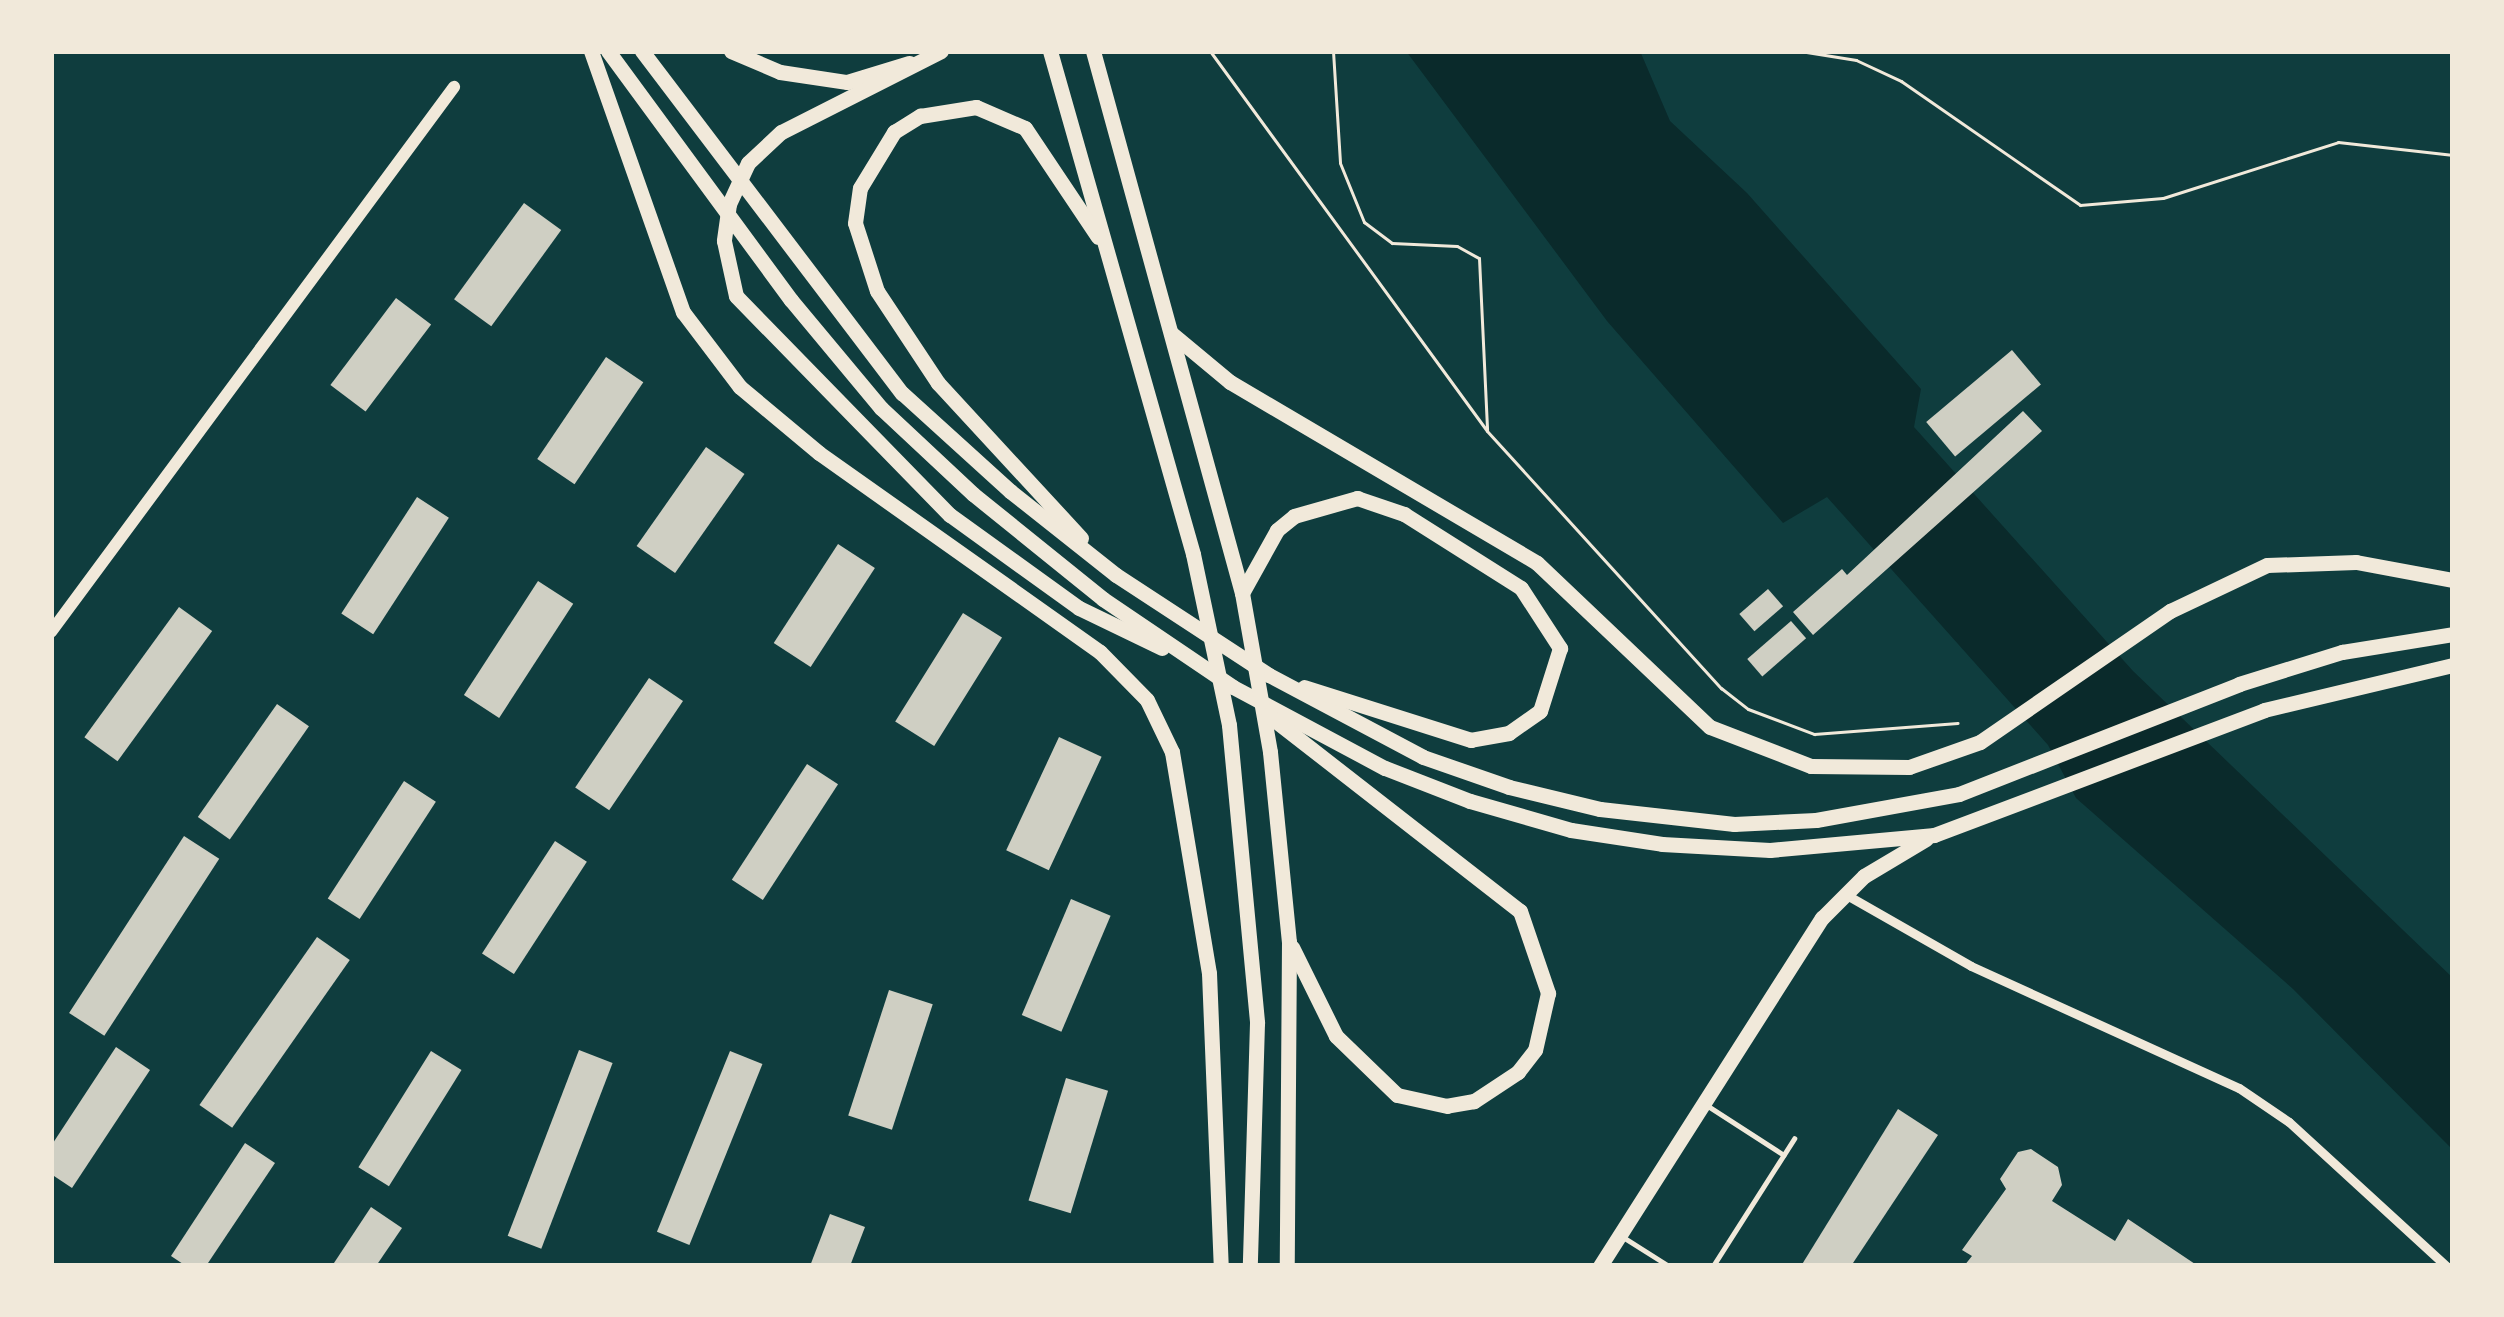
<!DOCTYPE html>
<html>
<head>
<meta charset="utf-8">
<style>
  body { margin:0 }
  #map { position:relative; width:2504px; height:1317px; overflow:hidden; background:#0f3d3e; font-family:"Noto Sans",sans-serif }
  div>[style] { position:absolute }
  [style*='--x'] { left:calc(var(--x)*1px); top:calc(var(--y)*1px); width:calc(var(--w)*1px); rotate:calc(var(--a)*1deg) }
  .water>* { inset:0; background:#0a2a2b }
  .building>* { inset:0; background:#cfcfc3; transform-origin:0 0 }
  .path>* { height:3px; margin:-1.5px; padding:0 1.5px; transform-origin:1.5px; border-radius:1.5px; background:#f1e9da }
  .service>* { height:4.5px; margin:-2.25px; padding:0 2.25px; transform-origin:2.25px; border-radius:2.25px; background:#f1e9da }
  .minor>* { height:9px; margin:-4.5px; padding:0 4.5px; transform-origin:4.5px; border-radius:4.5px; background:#f1e9da }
  .tertiary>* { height:12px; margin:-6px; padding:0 6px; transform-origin:6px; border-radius:6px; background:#f1e9da }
  .primary>* { height:15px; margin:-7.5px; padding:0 7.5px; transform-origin:7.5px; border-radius:7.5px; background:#f1e9da }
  span { translate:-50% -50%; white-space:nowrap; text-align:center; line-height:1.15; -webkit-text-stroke:12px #f1e9da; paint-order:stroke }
  .frame { position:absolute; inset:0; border:54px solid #f1e9da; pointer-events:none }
</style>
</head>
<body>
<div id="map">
  <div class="water">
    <i style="clip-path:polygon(1406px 51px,1640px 51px,1670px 121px,1747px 193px,1921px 389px,1914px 427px,2133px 671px,2453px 978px,2453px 1150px,2293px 989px,2076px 798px,2048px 745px,1827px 497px,1783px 523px,1607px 321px)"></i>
  </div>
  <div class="building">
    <i style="left:524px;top:203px;width:46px;height:119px;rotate:36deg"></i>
    <i style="left:396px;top:298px;width:44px;height:109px;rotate:37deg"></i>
    <i style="left:2012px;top:350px;width:45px;height:112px;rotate:50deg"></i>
    <i style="left:606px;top:357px;width:45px;height:123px;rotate:34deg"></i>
    <i style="clip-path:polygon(2023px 411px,2042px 431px,1813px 635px,1793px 612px,1842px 569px,1847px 575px)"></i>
    <i style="left:706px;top:447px;width:47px;height:121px;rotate:35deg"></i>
    <i style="left:417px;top:497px;width:38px;height:139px;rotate:33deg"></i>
    <i style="left:838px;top:544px;width:44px;height:118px;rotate:33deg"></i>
    <i style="left:538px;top:581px;width:42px;height:136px;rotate:33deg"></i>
    <i style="left:1768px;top:589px;width:23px;height:38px;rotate:49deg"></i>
    <i style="left:179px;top:607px;width:41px;height:161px;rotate:36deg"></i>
    <i style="left:963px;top:613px;width:46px;height:128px;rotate:32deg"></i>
    <i style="left:1791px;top:621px;width:23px;height:58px;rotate:49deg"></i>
    <i style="left:649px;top:678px;width:41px;height:132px;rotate:34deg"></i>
    <i style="left:277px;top:704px;width:39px;height:138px;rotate:35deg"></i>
    <i style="left:1059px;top:737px;width:47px;height:125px;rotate:25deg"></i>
    <i style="left:807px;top:764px;width:37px;height:138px;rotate:33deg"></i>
    <i style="left:404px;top:781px;width:38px;height:140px;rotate:33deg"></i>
    <i style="left:184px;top:836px;width:42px;height:211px;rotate:33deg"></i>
    <i style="left:555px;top:841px;width:38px;height:134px;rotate:33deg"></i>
    <i style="left:1071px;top:899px;width:43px;height:126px;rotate:23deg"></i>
    <i style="left:317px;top:937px;width:40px;height:205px;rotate:35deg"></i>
    <i style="left:889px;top:990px;width:46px;height:132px;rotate:18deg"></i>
    <i style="clip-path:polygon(116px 1047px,150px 1070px,72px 1188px,51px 1174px,51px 1146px)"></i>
    <i style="left:579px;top:1050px;width:36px;height:199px;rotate:21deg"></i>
    <i style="left:431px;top:1051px;width:36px;height:137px;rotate:32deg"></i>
    <i style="left:730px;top:1051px;width:35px;height:195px;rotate:22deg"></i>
    <i style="left:1066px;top:1078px;width:44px;height:128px;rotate:17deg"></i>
    <i style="clip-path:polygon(1898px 1109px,1938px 1135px,1851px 1266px,1801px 1266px)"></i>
    <i style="clip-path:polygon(245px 1143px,275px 1163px,206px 1266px,186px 1266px,171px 1256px)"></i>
    <i style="clip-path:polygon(2031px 1149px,2058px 1167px,2062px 1185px,2052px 1201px,2115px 1241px,2128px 1219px,2198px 1266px,1964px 1266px,1972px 1256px,1962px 1250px,2006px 1189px,2000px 1179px,2018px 1152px)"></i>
    <i style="clip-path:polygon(371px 1207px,402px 1228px,376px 1266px,332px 1266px)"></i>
    <i style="clip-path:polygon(830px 1214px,865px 1227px,850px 1266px,810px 1266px)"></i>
  </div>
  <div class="path">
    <i style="--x:1210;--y:51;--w:470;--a:53.9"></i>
    <i style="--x:1487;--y:431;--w:348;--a:47.7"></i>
    <i style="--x:1721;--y:688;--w:34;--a:38"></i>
    <i style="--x:1748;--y:709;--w:71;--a:20.7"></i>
    <i style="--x:1814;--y:734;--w:144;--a:-4.4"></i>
    <i style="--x:1333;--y:51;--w:112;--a:86.4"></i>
    <i style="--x:1340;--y:163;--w:64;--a:67.9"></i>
    <i style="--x:1364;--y:222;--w:35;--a:37"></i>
    <i style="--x:1392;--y:243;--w:65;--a:2.6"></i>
    <i style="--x:1457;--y:246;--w:25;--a:29"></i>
    <i style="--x:1479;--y:258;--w:172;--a:87.3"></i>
    <i style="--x:1800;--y:51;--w:57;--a:9.1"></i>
    <i style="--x:1856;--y:60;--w:50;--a:25"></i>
    <i style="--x:1901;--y:81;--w:218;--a:34.7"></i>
    <i style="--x:2080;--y:205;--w:83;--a:-4.8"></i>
    <i style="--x:2163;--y:198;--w:184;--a:-17.7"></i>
    <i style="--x:2338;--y:142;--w:116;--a:6.4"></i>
  </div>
  <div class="service">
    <i style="--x:1708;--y:1106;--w:90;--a:32.8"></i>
    <i style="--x:1623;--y:1237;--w:54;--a:32.2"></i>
    <i style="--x:1713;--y:1266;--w:151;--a:-57.5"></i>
  </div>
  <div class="minor">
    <i style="--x:1845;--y:894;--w:145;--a:29.7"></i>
    <i style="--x:1971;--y:966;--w:294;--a:24.5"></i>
    <i style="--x:2239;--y:1088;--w:60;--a:34.2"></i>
    <i style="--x:2289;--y:1122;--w:213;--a:42.5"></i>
  </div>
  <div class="tertiary">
    <i style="--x:51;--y:632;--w:678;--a:-53.52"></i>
  </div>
  <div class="primary">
    <i style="--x:591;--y:51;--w:277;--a:70.6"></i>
    <i style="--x:683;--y:312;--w:94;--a:52.8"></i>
    <i style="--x:740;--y:387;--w:103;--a:39.9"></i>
    <i style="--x:819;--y:453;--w:344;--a:35.3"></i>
    <i style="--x:1100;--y:652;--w:67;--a:45.6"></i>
    <i style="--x:1147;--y:700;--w:58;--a:64.3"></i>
    <i style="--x:1172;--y:752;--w:224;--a:80.5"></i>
    <i style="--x:1209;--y:973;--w:293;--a:87.7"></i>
    <i style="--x:608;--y:51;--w:309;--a:53.7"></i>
    <i style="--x:791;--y:300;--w:141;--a:50.2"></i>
    <i style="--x:881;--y:408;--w:126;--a:43.1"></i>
    <i style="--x:973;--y:494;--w:167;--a:38.9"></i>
    <i style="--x:1103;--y:599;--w:157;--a:34.1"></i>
    <i style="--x:1233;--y:687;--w:172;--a:28.1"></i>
    <i style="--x:1385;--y:768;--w:91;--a:21.2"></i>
    <i style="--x:1470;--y:801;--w:105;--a:16"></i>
    <i style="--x:1571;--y:830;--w:92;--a:8.7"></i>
    <i style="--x:1662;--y:844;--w:108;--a:3.2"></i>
    <i style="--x:1770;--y:850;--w:165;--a:-5.2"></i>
    <i style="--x:1934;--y:835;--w:353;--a:-20.7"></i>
    <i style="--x:2264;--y:710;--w:194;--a:-13.4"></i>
    <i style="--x:642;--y:51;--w:430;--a:52.8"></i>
    <i style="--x:902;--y:393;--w:146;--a:42.2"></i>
    <i style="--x:1010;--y:491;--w:135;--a:38.4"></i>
    <i style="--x:1116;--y:575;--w:183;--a:33.2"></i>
    <i style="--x:1269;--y:675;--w:174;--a:28"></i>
    <i style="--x:1423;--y:757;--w:91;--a:19.2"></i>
    <i style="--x:1509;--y:787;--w:94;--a:13.6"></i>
    <i style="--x:1600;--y:809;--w:135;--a:6.4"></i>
    <i style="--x:1734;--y:824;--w:82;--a:-2.8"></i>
    <i style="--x:1816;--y:820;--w:145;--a:-10.3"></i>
    <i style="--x:1959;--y:794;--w:301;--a:-21.4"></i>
    <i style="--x:2239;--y:684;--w:108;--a:-17.3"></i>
    <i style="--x:2342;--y:652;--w:112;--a:-9.2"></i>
    <i style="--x:731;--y:51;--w:53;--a:23.2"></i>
    <i style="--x:780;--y:72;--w:68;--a:8.5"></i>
    <i style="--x:847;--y:82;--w:65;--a:-17"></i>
    <i style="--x:941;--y:51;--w:179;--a:153.1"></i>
    <i style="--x:781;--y:132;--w:45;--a:136.8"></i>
    <i style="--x:748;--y:163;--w:45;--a:114.9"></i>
    <i style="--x:729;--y:204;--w:37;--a:98"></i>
    <i style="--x:724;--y:241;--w:56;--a:77.7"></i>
    <i style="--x:736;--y:296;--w:306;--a:45.7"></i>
    <i style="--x:950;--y:515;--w:159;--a:35.8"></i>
    <i style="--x:1079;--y:608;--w:92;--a:25.7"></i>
    <i style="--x:1050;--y:51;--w:523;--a:74.13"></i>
    <i style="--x:1193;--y:554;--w:175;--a:78.1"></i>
    <i style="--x:1229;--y:725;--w:299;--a:84.6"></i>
    <i style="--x:1257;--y:1023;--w:243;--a:91.7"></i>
    <i style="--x:1093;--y:51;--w:562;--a:74.63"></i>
    <i style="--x:1242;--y:593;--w:161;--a:80"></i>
    <i style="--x:1270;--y:752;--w:191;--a:84.3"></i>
    <i style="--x:1289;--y:942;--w:324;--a:90.4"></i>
    <i style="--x:1171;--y:333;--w:77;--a:39.7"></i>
    <i style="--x:1230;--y:382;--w:356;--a:30.5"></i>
    <i style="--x:1537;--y:563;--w:238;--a:43.5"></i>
    <i style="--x:1710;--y:727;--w:108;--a:21.1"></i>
    <i style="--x:1811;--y:766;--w:98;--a:0.6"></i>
    <i style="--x:1909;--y:767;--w:75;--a:-19.4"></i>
    <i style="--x:1980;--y:742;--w:231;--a:-34.6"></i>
    <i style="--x:2170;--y:611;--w:107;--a:-25.4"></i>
    <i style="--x:2267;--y:565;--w:89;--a:-1.9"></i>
    <i style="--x:2356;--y:562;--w:99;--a:10.5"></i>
    <i style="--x:1081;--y:538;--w:211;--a:-132.7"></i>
    <i style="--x:938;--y:383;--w:110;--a:-123.5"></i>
    <i style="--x:877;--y:291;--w:71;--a:-107.9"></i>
    <i style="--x:855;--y:223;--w:35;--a:-82"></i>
    <i style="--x:860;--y:188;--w:66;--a:-58.7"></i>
    <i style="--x:894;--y:132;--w:31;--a:-32"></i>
    <i style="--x:920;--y:116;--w:57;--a:-9.1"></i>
    <i style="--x:976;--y:107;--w:53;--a:23.2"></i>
    <i style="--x:1025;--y:128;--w:131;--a:56.2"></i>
    <i style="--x:1242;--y:593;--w:72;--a:-60.9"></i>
    <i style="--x:1277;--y:530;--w:22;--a:-39"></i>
    <i style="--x:1294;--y:516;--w:66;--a:-15.9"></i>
    <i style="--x:1357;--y:498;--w:50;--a:18.8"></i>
    <i style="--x:1404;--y:514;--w:138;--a:32.3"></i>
    <i style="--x:1521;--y:588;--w:72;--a:57"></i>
    <i style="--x:1560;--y:648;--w:66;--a:107.6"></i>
    <i style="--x:1540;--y:711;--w:38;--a:145"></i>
    <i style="--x:1509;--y:733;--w:39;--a:170"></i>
    <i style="--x:1471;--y:740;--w:175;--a:-162.4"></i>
    <i style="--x:1268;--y:715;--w:319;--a:37.9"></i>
    <i style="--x:1520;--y:911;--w:87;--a:71.1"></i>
    <i style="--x:1548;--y:993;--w:58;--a:102.8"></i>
    <i style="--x:1535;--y:1050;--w:28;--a:128"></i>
    <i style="--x:1518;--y:1072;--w:53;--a:146.6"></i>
    <i style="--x:1474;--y:1101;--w:27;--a:170"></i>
    <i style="--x:1447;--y:1106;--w:51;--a:-167.6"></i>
    <i style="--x:1397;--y:1095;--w:85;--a:-136"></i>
    <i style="--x:1336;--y:1036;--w:99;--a:-116.3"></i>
    <i style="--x:1600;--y:1266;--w:413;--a:-57.5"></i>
    <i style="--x:1822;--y:918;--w:59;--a:-45"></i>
    <i style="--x:1864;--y:876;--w:72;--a:-30.8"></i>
  </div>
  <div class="frame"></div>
</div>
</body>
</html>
